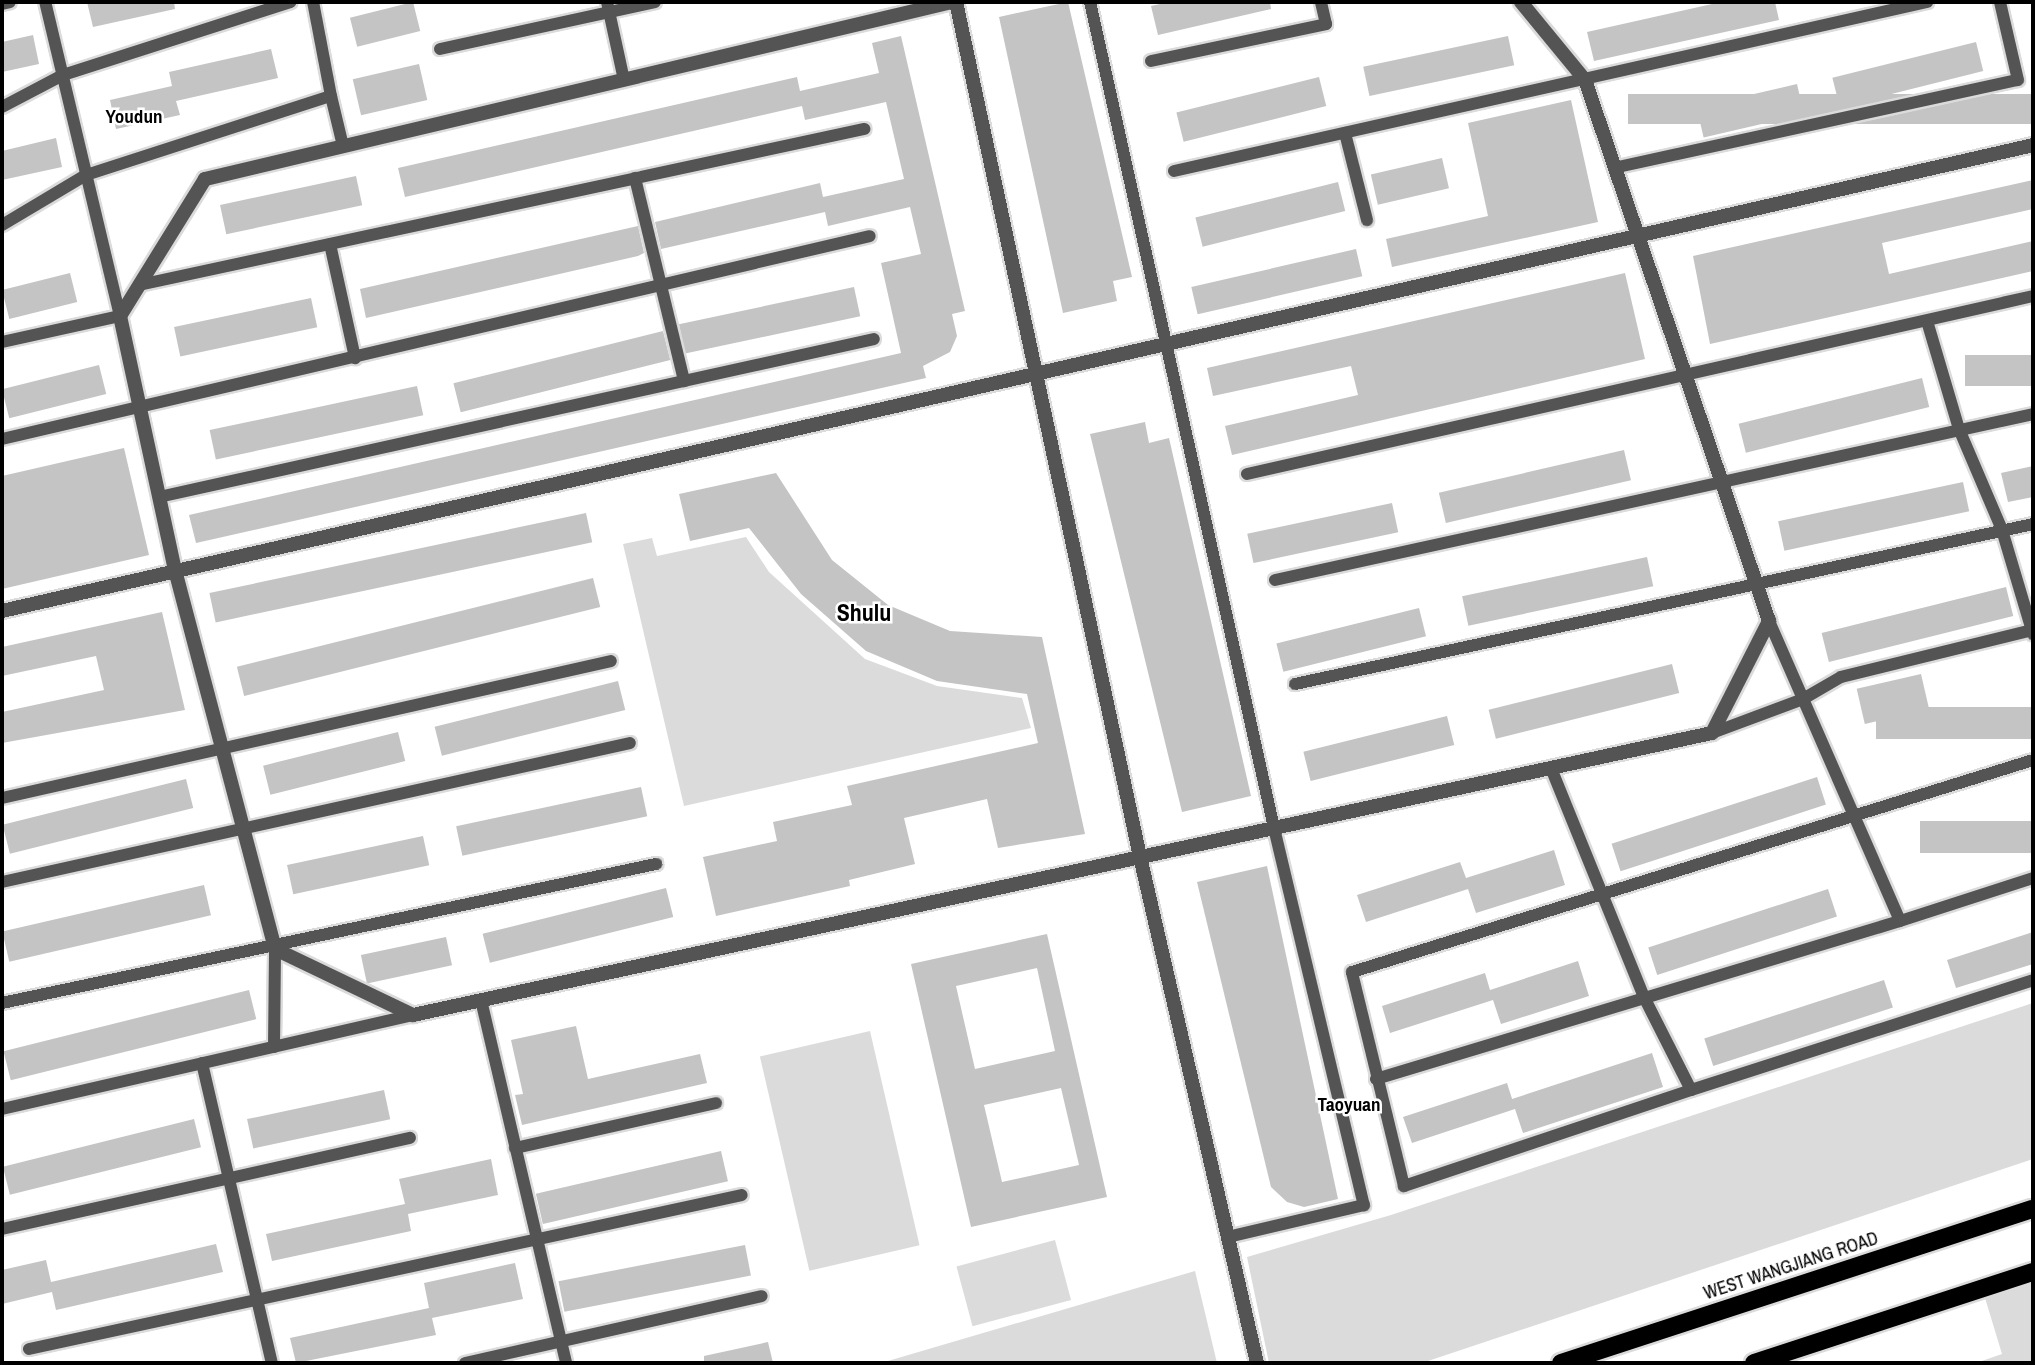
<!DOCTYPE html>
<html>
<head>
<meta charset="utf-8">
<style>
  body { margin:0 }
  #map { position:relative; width:2035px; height:1365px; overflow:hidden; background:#fff; font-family:"Archivo Narrow",sans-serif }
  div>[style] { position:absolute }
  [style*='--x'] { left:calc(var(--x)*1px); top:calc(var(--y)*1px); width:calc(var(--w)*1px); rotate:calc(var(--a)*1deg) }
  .green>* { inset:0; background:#dbdbdb; transform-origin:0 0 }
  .building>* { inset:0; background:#c4c4c4; transform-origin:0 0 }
  .roads { filter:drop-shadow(2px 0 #dbdbdb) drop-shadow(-2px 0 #dbdbdb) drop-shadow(0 2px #dbdbdb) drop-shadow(0 -2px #dbdbdb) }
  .lane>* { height:12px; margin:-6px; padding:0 6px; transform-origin:6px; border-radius:6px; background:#545454 }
  .street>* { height:14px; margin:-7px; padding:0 7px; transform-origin:7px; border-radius:7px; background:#545454 }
  .primary>* { height:18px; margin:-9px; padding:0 9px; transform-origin:9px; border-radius:9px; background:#000 }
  span { translate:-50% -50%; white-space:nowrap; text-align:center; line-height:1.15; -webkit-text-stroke:5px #fff; paint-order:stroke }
  .street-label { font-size:18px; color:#000 }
  .neighbourhood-label { font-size:19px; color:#000; font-weight:700 }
  .district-label { font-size:24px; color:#000; font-weight:700 }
  .frame { position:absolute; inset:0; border:4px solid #000; pointer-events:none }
</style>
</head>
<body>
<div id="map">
  <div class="green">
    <i style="clip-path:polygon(746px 537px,769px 572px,865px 659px,937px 686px,1022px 698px,1031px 728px,684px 806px,623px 544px,652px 538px,657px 556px)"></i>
    <i style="clip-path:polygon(2033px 1003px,2033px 1159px,1422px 1363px,1269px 1363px,1247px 1257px,1391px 1215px)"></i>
    <i style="left:870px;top:1031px;width:220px;height:113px;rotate:77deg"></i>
    <i style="left:1055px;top:1240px;width:62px;height:102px;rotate:75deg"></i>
    <i style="clip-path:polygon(1195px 1271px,1217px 1363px,881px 1363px)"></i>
    <i style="clip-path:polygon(2033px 1272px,2033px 1363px,1976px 1363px,2002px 1354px,1982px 1288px)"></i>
  </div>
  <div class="building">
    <i style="clip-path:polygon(87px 2px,174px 2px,175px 9px,93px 27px)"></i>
    <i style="left:413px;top:2px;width:30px;height:65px;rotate:76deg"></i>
    <i style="clip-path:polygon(1068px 2px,1132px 277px,1113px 281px,1117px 301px,1063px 313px,999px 17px)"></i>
    <i style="clip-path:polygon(1169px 2px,1270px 2px,1271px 9px,1158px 35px,1151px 6px)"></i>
    <i style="clip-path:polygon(1721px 2px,1775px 2px,1779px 20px,1594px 61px,1587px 32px)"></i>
    <i style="clip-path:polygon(33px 35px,39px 64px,2px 72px,2px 42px)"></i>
    <i style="clip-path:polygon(901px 36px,965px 311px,952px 314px,957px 336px,950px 352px,923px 366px,926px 378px,196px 543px,189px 515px,901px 353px,881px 263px,921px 254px,910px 207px,828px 226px,825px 212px,661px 249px,655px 222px,820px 183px,823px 197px,904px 179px,886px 102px,805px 120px,802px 106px,405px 197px,398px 168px,797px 77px,800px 91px,879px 73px,872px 43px)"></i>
    <i style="left:1508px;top:36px;width:30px;height:148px;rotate:78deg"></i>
    <i style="left:1976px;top:42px;width:30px;height:148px;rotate:76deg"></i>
    <i style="clip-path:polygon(271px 49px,278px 78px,176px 101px,180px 115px,116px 129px,110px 100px,172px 86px,169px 72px)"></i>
    <i style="left:419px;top:64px;width:37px;height:68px;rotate:77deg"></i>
    <i style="left:1319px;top:77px;width:30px;height:147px;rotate:76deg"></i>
    <i style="left:1797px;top:84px;width:31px;height:103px;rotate:77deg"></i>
    <i style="left:2033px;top:94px;width:30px;height:405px;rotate:90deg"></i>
    <i style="clip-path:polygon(1571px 100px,1598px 222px,1392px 267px,1386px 239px,1488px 216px,1468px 123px)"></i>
    <i style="clip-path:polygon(56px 138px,62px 167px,2px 180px,2px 151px)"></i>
    <i style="left:1442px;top:158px;width:31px;height:73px;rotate:77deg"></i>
    <i style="left:356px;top:176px;width:30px;height:139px;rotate:78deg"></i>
    <i style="clip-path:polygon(2033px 180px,2033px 209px,1882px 243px,1889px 274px,2033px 241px,2033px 271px,1710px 344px,1693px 256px)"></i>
    <i style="left:1338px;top:182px;width:30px;height:147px;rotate:76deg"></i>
    <i style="clip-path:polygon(638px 226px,644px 253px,638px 256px,366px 318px,360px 289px)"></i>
    <i style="left:1356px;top:249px;width:28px;height:169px;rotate:77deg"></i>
    <i style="left:70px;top:273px;width:30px;height:70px;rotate:76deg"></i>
    <i style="clip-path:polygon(1625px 273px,1645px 359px,1232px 455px,1225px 426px,1358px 395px,1351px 366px,1213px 396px,1207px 368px)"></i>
    <i style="left:854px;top:287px;width:30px;height:179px;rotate:78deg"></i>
    <i style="left:311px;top:298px;width:30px;height:140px;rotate:78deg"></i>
    <i style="left:663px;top:331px;width:30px;height:216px;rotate:76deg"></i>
    <i style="left:2033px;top:355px;width:31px;height:68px;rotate:90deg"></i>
    <i style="left:99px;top:365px;width:30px;height:100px;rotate:76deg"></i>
    <i style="left:1922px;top:378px;width:30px;height:189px;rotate:76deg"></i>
    <i style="left:417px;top:386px;width:30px;height:212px;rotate:78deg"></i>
    <i style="clip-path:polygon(1145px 422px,1149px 443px,1169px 438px,1251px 796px,1182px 812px,1090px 434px)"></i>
    <i style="clip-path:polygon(124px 448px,149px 555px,2px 589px,2px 476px)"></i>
    <i style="left:1624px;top:450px;width:31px;height:190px;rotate:77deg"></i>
    <i style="clip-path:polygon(2033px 466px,2033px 497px,2008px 502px,2001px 473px)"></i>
    <i style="clip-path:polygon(776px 473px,832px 560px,888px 605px,950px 631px,1042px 637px,1085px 834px,998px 848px,987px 799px,904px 818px,915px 864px,849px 880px,850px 886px,716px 916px,703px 857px,777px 841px,773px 822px,852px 805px,847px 786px,1038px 743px,1027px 694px,937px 681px,866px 651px,801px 594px,749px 528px,690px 541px,679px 494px)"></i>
    <i style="left:1963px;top:482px;width:30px;height:189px;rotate:78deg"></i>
    <i style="left:1392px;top:503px;width:30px;height:148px;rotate:78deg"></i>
    <i style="left:586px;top:513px;width:30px;height:385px;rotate:78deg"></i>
    <i style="left:1647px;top:557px;width:30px;height:189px;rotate:78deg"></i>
    <i style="left:593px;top:578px;width:30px;height:367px;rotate:76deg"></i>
    <i style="left:2006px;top:587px;width:30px;height:190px;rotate:76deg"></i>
    <i style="left:1419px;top:608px;width:29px;height:147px;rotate:76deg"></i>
    <i style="clip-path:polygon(162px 612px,185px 710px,2px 743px,2px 712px,104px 690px,96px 656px,2px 676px,2px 647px)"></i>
    <i style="left:1672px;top:664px;width:30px;height:189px;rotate:76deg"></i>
    <i style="left:1921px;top:674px;width:36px;height:66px;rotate:77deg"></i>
    <i style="left:618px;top:681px;width:30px;height:189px;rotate:76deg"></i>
    <i style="left:2033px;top:707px;width:32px;height:157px;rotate:90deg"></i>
    <i style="left:1447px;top:716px;width:30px;height:148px;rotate:76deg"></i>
    <i style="left:398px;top:732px;width:30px;height:139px;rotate:76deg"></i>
    <i style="left:1817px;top:777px;width:29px;height:216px;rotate:72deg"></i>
    <i style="left:186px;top:779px;width:30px;height:189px;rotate:76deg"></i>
    <i style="left:641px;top:787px;width:30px;height:189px;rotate:78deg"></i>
    <i style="left:2033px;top:821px;width:32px;height:113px;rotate:90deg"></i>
    <i style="left:423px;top:836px;width:30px;height:139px;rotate:78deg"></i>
    <i style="clip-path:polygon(1554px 850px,1565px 885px,1476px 913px,1468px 889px,1366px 922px,1357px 895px,1460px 862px,1466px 878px)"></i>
    <i style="clip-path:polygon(1267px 866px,1338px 1199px,1304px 1207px,1287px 1202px,1271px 1187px,1197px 882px)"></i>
    <i style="left:204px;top:885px;width:31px;height:207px;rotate:77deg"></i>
    <i style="left:666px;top:888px;width:30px;height:189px;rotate:76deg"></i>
    <i style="left:1828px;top:889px;width:29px;height:189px;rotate:72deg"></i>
    <i style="clip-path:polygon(2033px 932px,2033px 964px,1956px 988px,1947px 960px)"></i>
    <i style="clip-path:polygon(evenodd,1047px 934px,1107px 1197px,971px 1227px,911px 964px,1047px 934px,1037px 968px,1055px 1051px,975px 1069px,956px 986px,1037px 968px,1047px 934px,1061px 1088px,1079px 1165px,1002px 1182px,984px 1105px,1061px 1088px)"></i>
    <i style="left:446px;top:937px;width:29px;height:87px;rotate:78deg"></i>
    <i style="clip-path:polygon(1578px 961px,1589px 996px,1501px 1024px,1493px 1000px,1390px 1033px,1382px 1006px,1485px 973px,1490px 990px)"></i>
    <i style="left:1884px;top:980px;width:29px;height:189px;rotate:72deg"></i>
    <i style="left:249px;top:990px;width:30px;height:253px;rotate:76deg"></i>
    <i style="clip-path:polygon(576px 1026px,588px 1079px,700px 1054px,707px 1083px,522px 1125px,515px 1095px,523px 1094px,511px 1040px)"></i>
    <i style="clip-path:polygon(1652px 1053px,1663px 1087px,1523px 1133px,1515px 1109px,1412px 1143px,1403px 1117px,1507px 1083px,1514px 1105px,1512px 1099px)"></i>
    <i style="left:384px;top:1090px;width:30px;height:140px;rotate:78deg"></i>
    <i style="left:194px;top:1119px;width:29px;height:197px;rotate:76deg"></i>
    <i style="left:721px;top:1151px;width:31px;height:190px;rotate:77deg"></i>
    <i style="clip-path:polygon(491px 1159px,498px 1195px,408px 1214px,411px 1231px,272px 1261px,266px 1234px,405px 1204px,399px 1179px)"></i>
    <i style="clip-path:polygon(216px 1244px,223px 1272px,56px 1310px,52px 1292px,2px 1304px,2px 1270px,46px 1260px,51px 1282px)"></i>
    <i style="left:745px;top:1245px;width:31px;height:190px;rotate:79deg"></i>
    <i style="clip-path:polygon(515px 1263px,523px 1299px,432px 1318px,436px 1335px,296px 1363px,290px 1338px,429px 1308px,424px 1283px)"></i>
    <i style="clip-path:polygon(768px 1342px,773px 1363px,704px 1363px,704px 1356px)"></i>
  </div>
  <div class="roads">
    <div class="lane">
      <i style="--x:607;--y:2;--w:80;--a:77.7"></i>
      <i style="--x:1090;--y:2;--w:846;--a:77.44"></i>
      <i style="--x:1274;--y:828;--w:388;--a:76.6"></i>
      <i style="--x:1364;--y:1205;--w:140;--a:166.8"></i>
      <i style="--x:2;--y:4;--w:8;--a:-14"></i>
      <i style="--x:440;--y:49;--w:220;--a:-12.3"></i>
      <i style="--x:1151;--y:61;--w:179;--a:-11.9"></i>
      <i style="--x:1326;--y:24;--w:23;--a:-103"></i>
      <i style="--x:331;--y:96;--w:51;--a:76.5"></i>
      <i style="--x:2;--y:107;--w:69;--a:-27.7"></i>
      <i style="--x:63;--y:75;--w:239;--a:-17.8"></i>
      <i style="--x:1345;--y:133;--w:90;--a:75.8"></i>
      <i style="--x:1618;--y:167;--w:409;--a:-12.3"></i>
      <i style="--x:2018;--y:80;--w:80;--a:-103"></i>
      <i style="--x:1174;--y:171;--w:772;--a:-12.65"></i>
      <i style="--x:635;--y:178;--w:209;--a:76.4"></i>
      <i style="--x:2;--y:225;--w:98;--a:-30.8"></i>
      <i style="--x:86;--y:175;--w:257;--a:-17.9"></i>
      <i style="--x:331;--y:96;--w:96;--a:-100.8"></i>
      <i style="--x:330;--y:244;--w:117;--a:77.6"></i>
      <i style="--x:139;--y:285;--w:742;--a:-12.14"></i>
      <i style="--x:1927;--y:321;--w:113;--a:73.5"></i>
      <i style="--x:1959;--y:429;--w:110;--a:66.9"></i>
      <i style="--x:2002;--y:530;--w:109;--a:73.4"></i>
      <i style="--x:2;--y:342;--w:121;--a:-12.4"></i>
      <i style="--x:120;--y:316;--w:323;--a:-103.4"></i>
      <i style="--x:2;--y:439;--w:891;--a:-13.16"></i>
      <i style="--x:1247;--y:474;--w:806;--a:-12.76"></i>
      <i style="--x:159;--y:497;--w:732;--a:-12.46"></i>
      <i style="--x:1275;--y:580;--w:776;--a:-12.35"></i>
      <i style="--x:1769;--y:621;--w:327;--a:66.4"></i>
      <i style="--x:1900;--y:921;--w:140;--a:-17.9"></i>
      <i style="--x:1295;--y:684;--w:755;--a:-12.23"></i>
      <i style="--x:1712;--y:733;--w:97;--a:-20.5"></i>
      <i style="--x:1803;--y:699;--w:44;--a:-30.1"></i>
      <i style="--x:1841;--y:677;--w:198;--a:-13.8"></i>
      <i style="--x:1551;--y:768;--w:247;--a:67.9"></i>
      <i style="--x:1644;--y:997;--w:104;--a:63.2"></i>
      <i style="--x:1691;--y:1090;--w:359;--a:-17.8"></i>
      <i style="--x:2;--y:798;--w:624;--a:-12.68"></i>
      <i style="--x:2;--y:882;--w:643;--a:-12.48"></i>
      <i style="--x:481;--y:1000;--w:373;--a:76.8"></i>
      <i style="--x:2;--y:1003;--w:669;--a:-12"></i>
      <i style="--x:274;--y:1047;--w:98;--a:-89.4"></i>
      <i style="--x:202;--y:1063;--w:308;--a:76.9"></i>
      <i style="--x:1376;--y:1079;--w:547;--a:-16.78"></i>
      <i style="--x:1691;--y:1090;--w:303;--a:161.5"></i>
      <i style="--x:1404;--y:1186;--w:220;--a:-103.7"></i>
      <i style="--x:1352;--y:972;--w:713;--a:-17.29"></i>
      <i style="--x:2;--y:1109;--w:422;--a:-12.9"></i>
      <i style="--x:515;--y:1148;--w:206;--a:-12.6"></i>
      <i style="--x:2;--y:1229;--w:418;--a:-12.6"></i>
      <i style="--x:29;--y:1349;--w:729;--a:-12.19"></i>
      <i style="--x:465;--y:1363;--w:304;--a:-12.7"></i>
    </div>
    <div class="street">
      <i style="--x:952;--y:2;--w:768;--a:166.67"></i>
      <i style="--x:205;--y:179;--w:161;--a:121.8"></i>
      <i style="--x:120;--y:316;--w:260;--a:77.8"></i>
      <i style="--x:175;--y:570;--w:392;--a:75.2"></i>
      <i style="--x:275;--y:949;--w:153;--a:25.6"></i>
      <i style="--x:413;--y:1015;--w:1329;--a:-12.25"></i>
      <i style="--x:1712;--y:733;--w:126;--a:-63"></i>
      <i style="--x:1769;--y:621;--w:571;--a:-108.78"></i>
      <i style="--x:1585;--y:80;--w:101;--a:-129.4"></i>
      <i style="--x:956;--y:2;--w:879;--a:77.85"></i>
      <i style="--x:1141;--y:861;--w:515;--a:76.99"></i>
      <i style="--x:2;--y:611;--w:2084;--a:-12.92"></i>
    </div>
    <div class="primary">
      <i style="--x:1561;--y:1363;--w:496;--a:-18.1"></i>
      <i style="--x:1754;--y:1363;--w:293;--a:-18.1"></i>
    </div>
  </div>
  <div class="street-label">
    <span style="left:1791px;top:1266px;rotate:-18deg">WEST WANGJIANG ROAD</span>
  </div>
  <div class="neighbourhood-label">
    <span style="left:134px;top:117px">Youdun</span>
    <span style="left:1349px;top:1105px">Taoyuan</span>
  </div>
  <div class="district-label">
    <span style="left:864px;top:613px">Shulu</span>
  </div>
  <div class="frame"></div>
</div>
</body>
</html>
